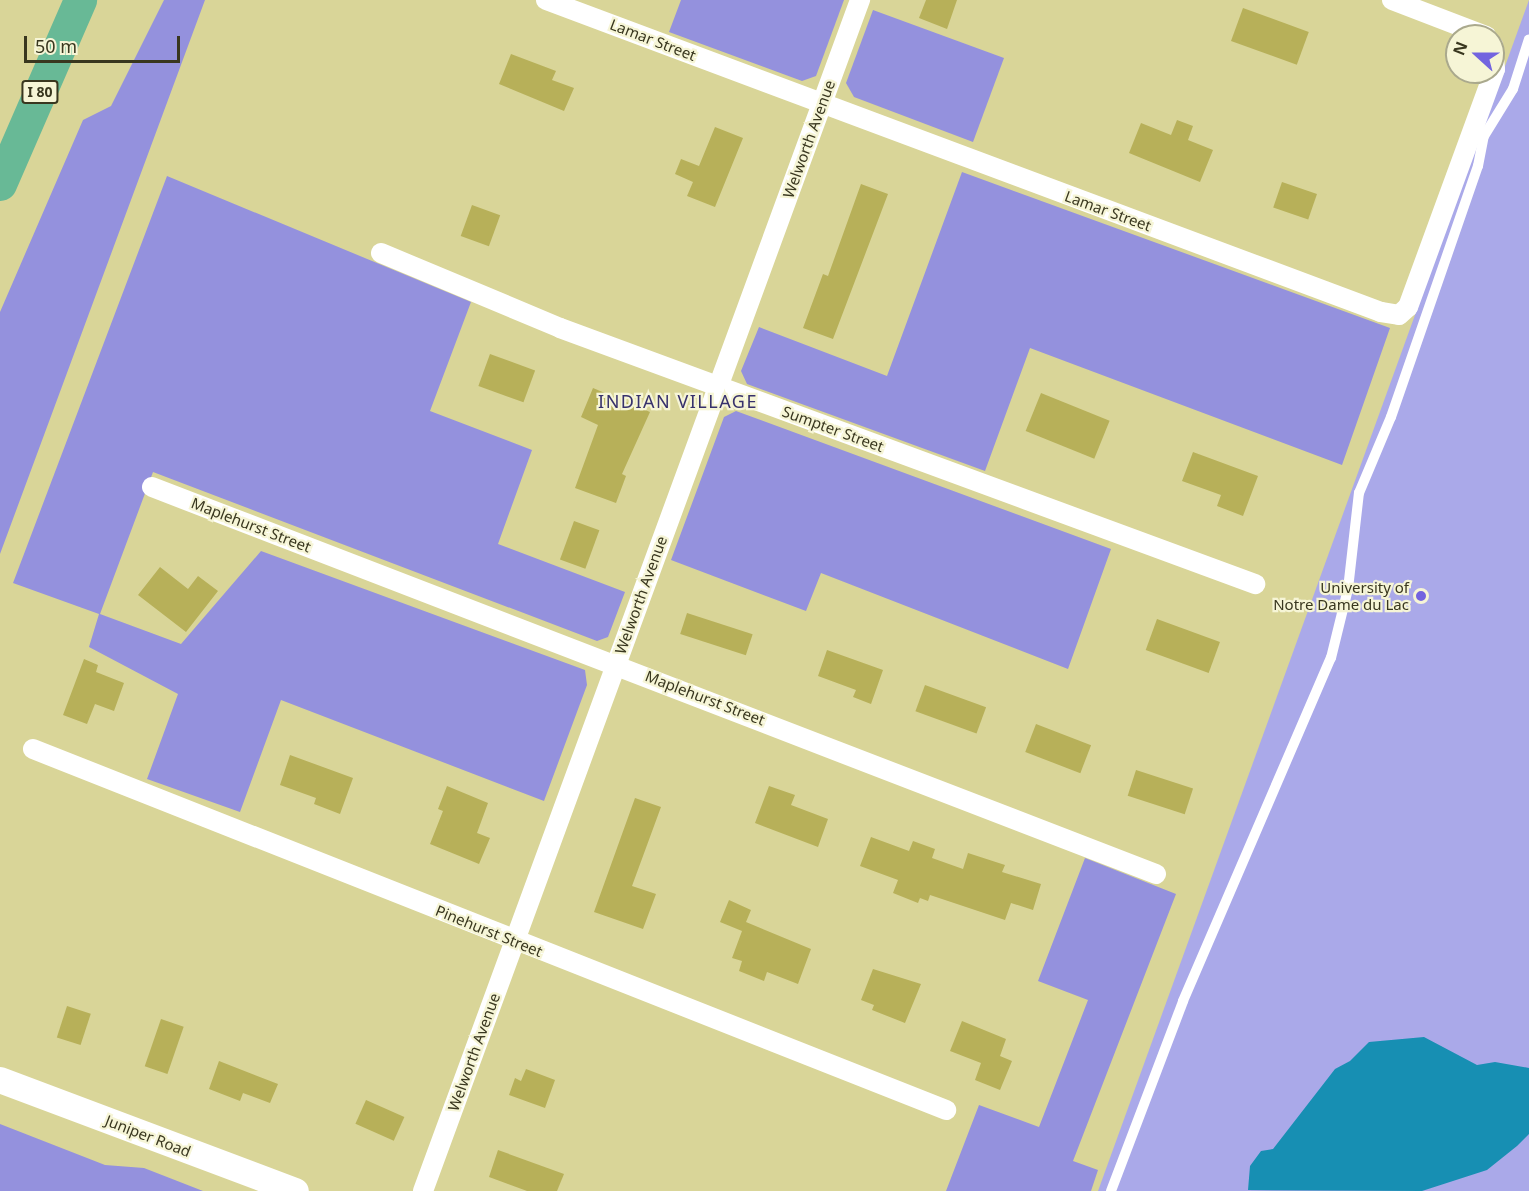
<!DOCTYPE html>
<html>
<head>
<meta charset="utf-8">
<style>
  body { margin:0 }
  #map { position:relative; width:1529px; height:1191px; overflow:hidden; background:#d9d598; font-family:"Noto Sans",sans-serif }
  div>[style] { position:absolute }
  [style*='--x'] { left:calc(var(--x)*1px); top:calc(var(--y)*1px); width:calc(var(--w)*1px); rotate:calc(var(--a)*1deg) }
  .green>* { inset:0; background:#aaa9e9 }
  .forest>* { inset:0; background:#9491dd }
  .water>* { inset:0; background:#178fb3 }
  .building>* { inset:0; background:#b7b059; transform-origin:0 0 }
  .service>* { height:10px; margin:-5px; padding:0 5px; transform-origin:5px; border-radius:5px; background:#fff }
  .minor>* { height:20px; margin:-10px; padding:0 10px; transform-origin:10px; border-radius:10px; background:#fff }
  .tertiary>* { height:26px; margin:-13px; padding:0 13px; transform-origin:13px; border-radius:13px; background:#fff }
  .motorway>* { height:33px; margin:-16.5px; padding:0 16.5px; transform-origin:16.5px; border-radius:16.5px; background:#68b996 }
  .dots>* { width:16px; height:16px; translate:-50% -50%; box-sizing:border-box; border:3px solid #f6f5d6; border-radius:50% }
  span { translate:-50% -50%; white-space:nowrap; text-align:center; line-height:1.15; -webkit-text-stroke:4.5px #f6f5d6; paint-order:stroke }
  .shield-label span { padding:2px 4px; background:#f6f5d6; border:2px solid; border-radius:4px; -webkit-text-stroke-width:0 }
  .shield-label { font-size:14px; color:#39371f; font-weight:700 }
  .street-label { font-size:15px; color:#39371f }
  .poi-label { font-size:15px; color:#39371f }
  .right { translate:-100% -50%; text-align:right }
  .quarter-label { font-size:18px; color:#37316c; letter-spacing:1.5px }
  .north { position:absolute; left:1445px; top:24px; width:60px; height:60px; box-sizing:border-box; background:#f6f5d6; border:2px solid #aaa98d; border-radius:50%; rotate:291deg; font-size:16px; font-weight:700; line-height:24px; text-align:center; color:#39371f }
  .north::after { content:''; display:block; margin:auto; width:21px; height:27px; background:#7364df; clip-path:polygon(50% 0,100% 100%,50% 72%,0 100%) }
  .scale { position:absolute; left:24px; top:36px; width:156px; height:27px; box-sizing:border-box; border:3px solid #39371f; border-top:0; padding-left:8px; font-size:18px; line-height:21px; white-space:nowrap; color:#39371f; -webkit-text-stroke:4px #f6f5d6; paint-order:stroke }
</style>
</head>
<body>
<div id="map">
  <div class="green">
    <i style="clip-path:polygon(1529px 0,1529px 1191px,1098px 1191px)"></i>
  </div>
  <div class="forest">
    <i style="clip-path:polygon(164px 0,205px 0,0 554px,0 312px,83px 120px,111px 106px)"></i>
    <i style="clip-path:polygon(681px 0,844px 0,816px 76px,802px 81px,669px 32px)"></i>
    <i style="clip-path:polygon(873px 10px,1004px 58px,973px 142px,854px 97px,846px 83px)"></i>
    <i style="clip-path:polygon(962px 172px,1390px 328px,1342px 465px,1030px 348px,985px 471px,747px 384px,741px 371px,759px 327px,887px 376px)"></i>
    <i style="clip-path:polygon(167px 176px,471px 302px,430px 411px,532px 450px,498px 544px,625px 592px,608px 637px,597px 641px,153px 472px,100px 614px,181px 644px,261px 551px,585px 670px,587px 685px,544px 801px,281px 700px,240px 812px,147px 779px,178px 694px,89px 647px,99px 614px,13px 583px)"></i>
    <i style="clip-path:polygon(736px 411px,1111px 549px,1068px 669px,821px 573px,806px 611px,671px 560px,724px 417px)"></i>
    <i style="clip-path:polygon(1085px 858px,1176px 894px,1073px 1161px,1098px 1170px,1091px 1191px,946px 1191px,979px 1105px,1039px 1127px,1088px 1000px,1038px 981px)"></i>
    <i style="clip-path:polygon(0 1124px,105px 1165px,144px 1168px,203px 1191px,0 1191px)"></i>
  </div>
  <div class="water">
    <i style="clip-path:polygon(1424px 1037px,1477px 1065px,1495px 1062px,1529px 1068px,1529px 1134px,1517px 1146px,1487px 1170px,1422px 1191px,1248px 1190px,1250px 1166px,1261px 1151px,1273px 1149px,1335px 1069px,1350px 1061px,1369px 1042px)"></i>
  </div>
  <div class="building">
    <i style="clip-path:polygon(926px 0,957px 0,947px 29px,919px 18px)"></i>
    <i style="left:1243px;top:8px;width:70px;height:35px;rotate:20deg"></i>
    <i style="clip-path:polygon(511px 54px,556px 71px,552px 80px,574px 88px,564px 111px,499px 84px)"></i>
    <i style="clip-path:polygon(1177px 120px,1193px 126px,1188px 140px,1213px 150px,1200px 182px,1129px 153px,1141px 123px,1171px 135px)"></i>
    <i style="clip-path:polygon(715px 127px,743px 138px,715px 207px,687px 196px,693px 182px,675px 174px,681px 159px,699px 166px)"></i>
    <i style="left:1282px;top:182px;width:37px;height:27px;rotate:19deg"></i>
    <i style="clip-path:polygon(861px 184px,888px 194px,833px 339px,803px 328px,823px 274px,828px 276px)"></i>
    <i style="left:472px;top:205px;width:30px;height:33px;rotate:20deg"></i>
    <i style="left:490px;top:354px;width:48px;height:34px;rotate:20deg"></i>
    <i style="clip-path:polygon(593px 388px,650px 412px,622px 474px,626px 476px,616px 503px,575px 488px,598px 425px,581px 417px)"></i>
    <i style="left:1041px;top:393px;width:74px;height:41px;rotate:22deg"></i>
    <i style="clip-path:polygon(1193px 452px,1258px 476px,1243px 516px,1217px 506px,1221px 495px,1182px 481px)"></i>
    <i style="left:574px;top:521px;width:27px;height:41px;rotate:20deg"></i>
    <i style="clip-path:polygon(160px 567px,188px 589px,198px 576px,218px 591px,186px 632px,138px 595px)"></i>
    <i style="left:687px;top:613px;width:69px;height:22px;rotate:18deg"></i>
    <i style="left:1157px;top:619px;width:67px;height:33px;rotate:20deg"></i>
    <i style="clip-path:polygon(827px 650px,883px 670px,871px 704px,853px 697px,856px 690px,818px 676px)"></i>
    <i style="clip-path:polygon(84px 659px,98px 665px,96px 672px,124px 683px,114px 711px,95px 704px,87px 724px,63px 715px)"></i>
    <i style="left:925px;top:685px;width:65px;height:28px;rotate:20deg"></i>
    <i style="left:1036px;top:724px;width:59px;height:30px;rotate:21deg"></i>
    <i style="clip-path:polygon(290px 755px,353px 778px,340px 814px,314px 804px,316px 798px,280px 785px)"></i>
    <i style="left:1136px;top:770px;width:60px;height:27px;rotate:18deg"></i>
    <i style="clip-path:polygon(447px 786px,488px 803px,477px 833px,490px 838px,479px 864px,430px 844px,443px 811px,438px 809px)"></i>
    <i style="clip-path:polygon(769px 786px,795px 795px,791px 805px,828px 819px,818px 847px,755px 823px)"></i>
    <i style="clip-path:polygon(635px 798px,661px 807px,632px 886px,656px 894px,643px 929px,594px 912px)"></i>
    <i style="clip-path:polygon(871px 837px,909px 851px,913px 841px,935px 849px,932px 858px,963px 869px,968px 853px,1005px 865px,1002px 872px,1041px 884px,1033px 910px,1011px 903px,1005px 920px,930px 895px,928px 901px,920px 898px,918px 903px,893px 893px,898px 880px,860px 866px)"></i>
    <i style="clip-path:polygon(729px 900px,751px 910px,746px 922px,811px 949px,798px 984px,767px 972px,764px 981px,739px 971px,742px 961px,732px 958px,742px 931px,720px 922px)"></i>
    <i style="clip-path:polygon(873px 969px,921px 984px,905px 1023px,872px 1010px,874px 1005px,861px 1000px)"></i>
    <i style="left:67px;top:1006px;width:25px;height:33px;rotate:18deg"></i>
    <i style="left:161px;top:1019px;width:24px;height:50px;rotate:19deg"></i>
    <i style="clip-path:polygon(962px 1021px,1006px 1039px,1000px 1056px,1012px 1061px,1000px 1090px,975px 1080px,981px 1063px,950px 1051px)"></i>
    <i style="clip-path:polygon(219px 1061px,278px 1084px,270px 1103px,243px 1093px,240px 1101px,209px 1089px)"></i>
    <i style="clip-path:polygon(526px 1069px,555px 1080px,545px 1108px,509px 1095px,515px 1078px,521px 1081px)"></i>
    <i style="left:366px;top:1100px;width:42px;height:26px;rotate:24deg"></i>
    <i style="clip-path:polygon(498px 1150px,564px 1174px,557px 1191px,527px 1191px,489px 1177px)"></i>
  </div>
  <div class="service">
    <i style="--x:1111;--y:1191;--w:203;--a:-69.2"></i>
    <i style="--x:1183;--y:1001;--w:374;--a:-66.7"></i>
    <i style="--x:1331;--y:658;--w:71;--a:-76.2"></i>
    <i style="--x:1348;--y:589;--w:97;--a:-83.5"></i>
    <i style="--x:1359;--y:493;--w:82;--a:-67.2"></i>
    <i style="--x:1391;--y:417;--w:266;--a:-70.9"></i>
    <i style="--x:1478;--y:166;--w:31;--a:-79"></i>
    <i style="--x:1484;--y:136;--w:55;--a:-58.3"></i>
    <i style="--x:1513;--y:89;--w:52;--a:-72.3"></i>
  </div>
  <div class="minor">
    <i style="--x:546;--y:0;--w:891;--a:20.49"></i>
    <i style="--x:1381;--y:312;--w:18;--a:9"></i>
    <i style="--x:1399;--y:315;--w:12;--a:-42"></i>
    <i style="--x:1408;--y:307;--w:253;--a:-69.9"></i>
    <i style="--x:1495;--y:69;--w:24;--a:-95"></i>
    <i style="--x:1392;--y:0;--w:101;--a:21"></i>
    <i style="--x:381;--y:253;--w:194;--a:22.7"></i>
    <i style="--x:560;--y:328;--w:741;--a:20.22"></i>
    <i style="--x:152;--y:487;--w:1076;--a:21.08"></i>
    <i style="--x:33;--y:749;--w:982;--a:21.57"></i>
    <i style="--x:423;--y:1191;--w:1269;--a:-69.85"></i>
  </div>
  <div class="tertiary">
    <i style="--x:0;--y:1080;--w:316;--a:20.6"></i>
  </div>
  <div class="motorway">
    <i style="--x:0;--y:184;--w:201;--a:-66.5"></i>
  </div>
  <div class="dots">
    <i style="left:1421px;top:596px;background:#7364df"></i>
  </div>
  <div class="shield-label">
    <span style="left:40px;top:92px">I 80</span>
  </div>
  <div class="street-label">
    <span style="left:653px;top:40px;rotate:21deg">Lamar Street</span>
    <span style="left:809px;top:139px;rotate:-70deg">Welworth Avenue</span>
    <span style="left:1108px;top:211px;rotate:20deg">Lamar Street</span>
    <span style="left:833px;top:429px;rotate:20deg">Sumpter Street</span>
    <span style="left:251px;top:525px;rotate:21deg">Maplehurst Street</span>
    <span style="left:641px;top:595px;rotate:-70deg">Welworth Avenue</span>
    <span style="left:705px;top:698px;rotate:21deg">Maplehurst Street</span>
    <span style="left:489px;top:931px;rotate:22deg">Pinehurst Street</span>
    <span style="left:474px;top:1052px;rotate:-70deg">Welworth Avenue</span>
    <span style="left:148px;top:1136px;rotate:21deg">Juniper Road</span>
  </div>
  <div class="poi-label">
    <span class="right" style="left:1409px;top:596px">University of<br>Notre Dame du Lac</span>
  </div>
  <div class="quarter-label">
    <span style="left:678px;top:401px">INDIAN VILLAGE</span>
  </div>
  <div class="north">N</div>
  <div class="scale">50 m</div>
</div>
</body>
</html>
